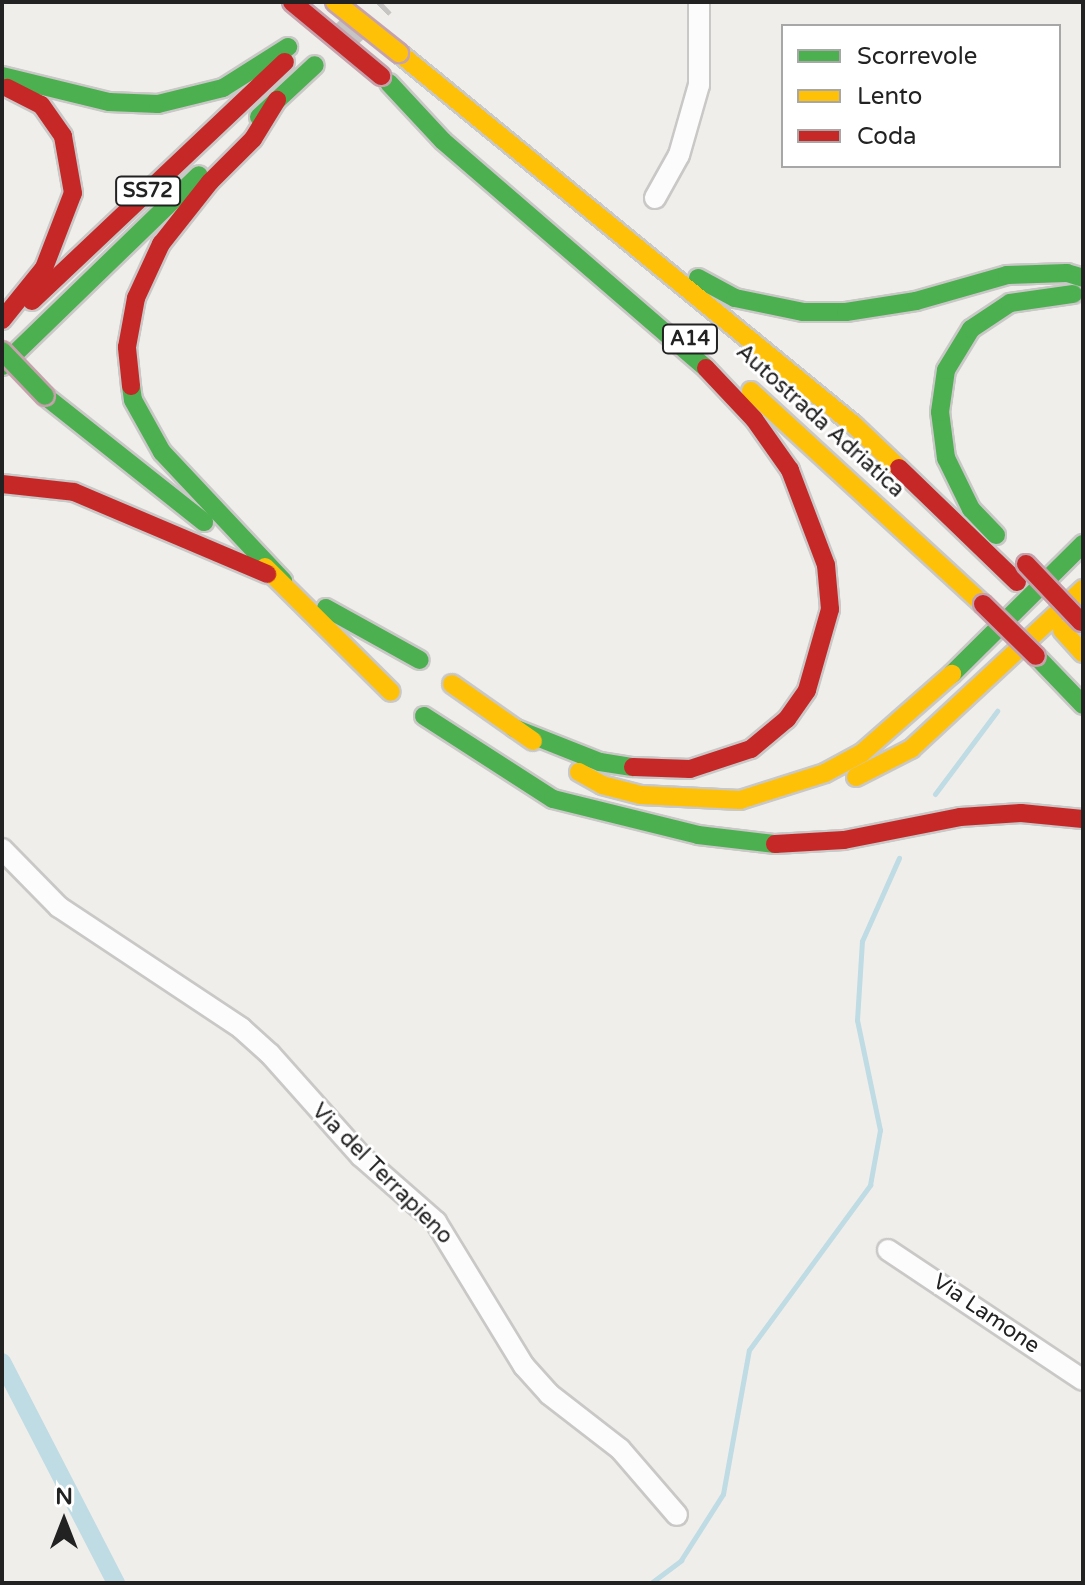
<!DOCTYPE html>
<html>
<head>
<meta charset="utf-8">
<style>
  body { margin:0 }
  #map { position:relative; width:1085px; height:1585px; overflow:hidden; background:#f0eeeb; font-family:"Varela Round",sans-serif }
  div>[style] { position:absolute }
  [style*='--x'] { left:calc(var(--x)*1px); top:calc(var(--y)*1px); width:calc(var(--w)*1px); rotate:calc(var(--a)*1deg) }
  .stream>* { height:5px; margin:-2.5px; padding:0 2.5px; transform-origin:2.5px; border-radius:2.5px; background:#bfdbe3 }
  .canal>* { height:18px; margin:-9px; padding:0 9px; transform-origin:9px; border-radius:9px; background:#bfdbe3 }
  .primary-tunnel>* { height:30px; margin-top:-15px; transform-origin:0; background:repeating-linear-gradient(90deg,#c7c5c3 0 30px,transparent 0 45px) }
  .roads { filter:drop-shadow(2px 0 #c9c8c7) drop-shadow(-2px 0 #c9c8c7) drop-shadow(0 2px #c9c8c7) drop-shadow(0 -2px #c9c8c7) }
  .street>* { height:20px; margin:-10px; padding:0 10px; transform-origin:10px; border-radius:10px; background:#fdfcfc }
  .fast>* { height:18px; margin:-9px; padding:0 9px; transform-origin:9px; border-radius:9px; background:#4caf50 }
  .slow>* { height:18px; margin:-9px; padding:0 9px; transform-origin:9px; border-radius:9px; background:#ffc107 }
  .jam>* { height:18px; margin:-9px; padding:0 9px; transform-origin:9px; border-radius:9px; background:#c62828 }
  .bridges { filter:drop-shadow(2px 0 #c5a2ac) drop-shadow(-2px 0 #c5a2ac) drop-shadow(0 2px #c5a2ac) drop-shadow(0 -2px #c5a2ac) }
  .fast-bridge>* { height:18px; margin:-9px; padding:0 9px; transform-origin:9px; border-radius:9px; background:#4caf50 }
  .slow-bridge>* { height:18px; margin:-9px; padding:0 9px; transform-origin:9px; border-radius:9px; background:#ffc107 }
  .jam-bridge>* { height:18px; margin:-9px; padding:0 9px; transform-origin:9px; border-radius:9px; background:#c62828 }
  span { translate:-50% -50%; white-space:nowrap; text-align:center; line-height:1.15; -webkit-text-stroke:6px #fff; paint-order:stroke }
  .shield-label span { padding:2px 6px; background:#fff; border:2px solid; border-radius:6px; -webkit-text-stroke-width:0 }
  .shield-label { font-size:20px; color:#222; font-weight:700 }
  .street-label { font-size:22px; color:#222 }
  .frame { position:absolute; inset:0; border:4px solid #222; pointer-events:none }
  .legend { position:absolute; left:781px; top:24px; width:280px; height:144px; box-sizing:border-box; background:#fff; border:2px solid #a7a7a7; margin:0; padding:10px 14px; list-style:none; font-size:24px; color:#222 }
  .legend li { display:flex; align-items:center; gap:16px; height:40px }
  .legend b { width:40px; border:2px solid #a7a7a7 }
  .north { position:absolute; left:24px; top:1481px; width:80px; height:80px; -webkit-text-stroke:6px #fff; paint-order:stroke; rotate:0deg; font-size:22px; font-weight:700; line-height:32px; text-align:center; color:#222 }
  .north::after { content:''; display:block; margin:auto; width:28px; height:36px; background:#222; clip-path:polygon(50% 0,100% 100%,50% 72%,0 100%) }
</style>
</head>
<body>
<div id="map">
  <div class="stream">
    <i style="--x:935;--y:794;--w:104;--a:-53.2"></i>
    <i style="--x:651;--y:1583;--w:38;--a:-37"></i>
    <i style="--x:681;--y:1560;--w:78;--a:-57.5"></i>
    <i style="--x:723;--y:1494;--w:146;--a:-79.8"></i>
    <i style="--x:749;--y:1350;--w:205;--a:-53.7"></i>
    <i style="--x:870;--y:1185;--w:56;--a:-79.7"></i>
    <i style="--x:880;--y:1130;--w:112;--a:-101.8"></i>
    <i style="--x:857;--y:1020;--w:79;--a:-86.4"></i>
    <i style="--x:862;--y:941;--w:91;--a:-66"></i>
  </div>
  <div class="canal">
    <i style="--x:2;--y:1362;--w:249;--a:62.7"></i>
  </div>
  <div class="primary-tunnel">
    <i style="--x:345;--y:36;--w:50;--a:-43.4"></i>
  </div>
  <div class="roads">
    <div class="street">
      <i style="--x:655;--y:198;--w:49;--a:-60.8"></i>
      <i style="--x:679;--y:155;--w:73;--a:-74.1"></i>
      <i style="--x:699;--y:85;--w:83;--a:-90"></i>
      <i style="--x:2;--y:849;--w:81;--a:45.5"></i>
      <i style="--x:59;--y:907;--w:219;--a:33.6"></i>
      <i style="--x:241;--y:1028;--w:39;--a:42"></i>
      <i style="--x:270;--y:1054;--w:137;--a:48.3"></i>
      <i style="--x:361;--y:1156;--w:100;--a:41.3"></i>
      <i style="--x:436;--y:1222;--w:169;--a:58.6"></i>
      <i style="--x:524;--y:1366;--w:38;--a:48"></i>
      <i style="--x:549;--y:1394;--w:90;--a:37.8"></i>
      <i style="--x:620;--y:1449;--w:87;--a:49.2"></i>
      <i style="--x:888;--y:1250;--w:234;--a:33.7"></i>
    </div>
    <div class="fast">
      <i style="--x:2;--y:76;--w:110;--a:13.7"></i>
      <i style="--x:109;--y:102;--w:49;--a:2.3"></i>
      <i style="--x:158;--y:104;--w:67;--a:-13.8"></i>
      <i style="--x:223;--y:88;--w:77;--a:-32.2"></i>
      <i style="--x:389;--y:83;--w:79;--a:47"></i>
      <i style="--x:443;--y:141;--w:347;--a:40.8"></i>
      <i style="--x:259;--y:117;--w:76;--a:-42.9"></i>
      <i style="--x:698;--y:278;--w:42;--a:28.4"></i>
      <i style="--x:735;--y:298;--w:69;--a:11.6"></i>
      <i style="--x:803;--y:312;--w:43;--a:0"></i>
      <i style="--x:846;--y:312;--w:71;--a:-8.9"></i>
      <i style="--x:916;--y:301;--w:95;--a:-15.9"></i>
      <i style="--x:1007;--y:275;--w:60;--a:-1.9"></i>
      <i style="--x:1067;--y:273;--w:17;--a:17"></i>
      <i style="--x:2;--y:366;--w:274;--a:-44.1"></i>
      <i style="--x:131;--y:386;--w:14;--a:82"></i>
      <i style="--x:133;--y:400;--w:60;--a:60.9"></i>
      <i style="--x:162;--y:452;--w:177;--a:46.8"></i>
      <i style="--x:45;--y:396;--w:203;--a:38.4"></i>
      <i style="--x:996;--y:535;--w:36;--a:-134"></i>
      <i style="--x:971;--y:509;--w:57;--a:-116.1"></i>
      <i style="--x:946;--y:458;--w:46;--a:-97.4"></i>
      <i style="--x:940;--y:412;--w:42;--a:-81.9"></i>
      <i style="--x:946;--y:370;--w:48;--a:-58.6"></i>
      <i style="--x:971;--y:329;--w:47;--a:-33.7"></i>
      <i style="--x:1010;--y:303;--w:64;--a:-8.1"></i>
      <i style="--x:326;--y:608;--w:107;--a:29"></i>
      <i style="--x:1036;--y:656;--w:68;--a:46.2"></i>
      <i style="--x:952;--y:674;--w:185;--a:-44.8"></i>
      <i style="--x:424;--y:716;--w:153;--a:32.8"></i>
      <i style="--x:553;--y:799;--w:149;--a:13.9"></i>
      <i style="--x:698;--y:835;--w:78;--a:6.7"></i>
      <i style="--x:514;--y:728;--w:92;--a:21.6"></i>
      <i style="--x:600;--y:762;--w:33;--a:9"></i>
    </div>
    <div class="slow">
      <i style="--x:399;--y:53;--w:588;--a:39.27"></i>
      <i style="--x:854;--y:425;--w:62;--a:43.7"></i>
      <i style="--x:751;--y:391;--w:315;--a:42.6"></i>
      <i style="--x:265;--y:567;--w:177;--a:44.8"></i>
      <i style="--x:1062;--y:630;--w:31;--a:48"></i>
      <i style="--x:452;--y:684;--w:99;--a:35.1"></i>
      <i style="--x:579;--y:772;--w:26;--a:29"></i>
      <i style="--x:602;--y:785;--w:40;--a:14.4"></i>
      <i style="--x:641;--y:795;--w:99;--a:2.9"></i>
      <i style="--x:740;--y:800;--w:89;--a:-17.6"></i>
      <i style="--x:825;--y:773;--w:42;--a:-28.4"></i>
      <i style="--x:862;--y:753;--w:120;--a:-41.3"></i>
      <i style="--x:856;--y:777;--w:62;--a:-27"></i>
      <i style="--x:911;--y:749;--w:235;--a:-42.9"></i>
    </div>
    <div class="jam">
      <i style="--x:32;--y:301;--w:348;--a:-43.4"></i>
      <i style="--x:2;--y:320;--w:67;--a:-51.1"></i>
      <i style="--x:44;--y:268;--w:80;--a:-68.9"></i>
      <i style="--x:73;--y:193;--w:58;--a:-100"></i>
      <i style="--x:63;--y:136;--w:38;--a:-125"></i>
      <i style="--x:41;--y:105;--w:38;--a:-153"></i>
      <i style="--x:131;--y:386;--w:39;--a:-96"></i>
      <i style="--x:127;--y:347;--w:50;--a:-79.6"></i>
      <i style="--x:136;--y:298;--w:60;--a:-65.2"></i>
      <i style="--x:161;--y:244;--w:79;--a:-51.7"></i>
      <i style="--x:210;--y:182;--w:61;--a:-45"></i>
      <i style="--x:253;--y:139;--w:46;--a:-58.4"></i>
      <i style="--x:899;--y:468;--w:164;--a:44"></i>
      <i style="--x:2;--y:484;--w:72;--a:6.3"></i>
      <i style="--x:74;--y:492;--w:210;--a:23"></i>
      <i style="--x:633;--y:767;--w:57;--a:2"></i>
      <i style="--x:690;--y:769;--w:64;--a:-18.2"></i>
      <i style="--x:751;--y:749;--w:47;--a:-39.8"></i>
      <i style="--x:787;--y:719;--w:35;--a:-55"></i>
      <i style="--x:807;--y:690;--w:84;--a:-74.1"></i>
      <i style="--x:830;--y:609;--w:44;--a:-95.2"></i>
      <i style="--x:826;--y:565;--w:102;--a:-110.8"></i>
      <i style="--x:790;--y:470;--w:62;--a:-125.2"></i>
      <i style="--x:754;--y:419;--w:70;--a:-133.3"></i>
      <i style="--x:775;--y:844;--w:69;--a:-3.3"></i>
      <i style="--x:844;--y:840;--w:118;--a:-11.2"></i>
      <i style="--x:960;--y:817;--w:61;--a:-3.8"></i>
      <i style="--x:1021;--y:813;--w:62;--a:5.5"></i>
    </div>
  </div>
  <div class="bridges">
    <div class="fast-bridge">
      <i style="--x:2;--y:351;--w:62;--a:46.3"></i>
    </div>
    <div class="slow-bridge">
      <i style="--x:335;--y:2;--w:82;--a:38.6"></i>
    </div>
    <div class="jam-bridge">
      <i style="--x:292;--y:2;--w:116;--a:39.7"></i>
      <i style="--x:1026;--y:564;--w:80;--a:46.5"></i>
      <i style="--x:983;--y:604;--w:74;--a:44.5"></i>
    </div>
  </div>
  <div class="shield-label">
    <span style="left:148px;top:191px">SS72</span>
    <span style="left:690px;top:339px">A14</span>
  </div>
  <div class="street-label">
    <span style="left:820px;top:421px;rotate:42deg">Autostrada Adriatica</span>
    <span style="left:382px;top:1174px;rotate:45deg">Via del Terrapieno</span>
    <span style="left:986px;top:1314px;rotate:34deg">Via Lamone</span>
  </div>
  <div class="frame"></div>
  <ul class="legend">
  <li><b style="height:10px;background:#4caf50"></b>Scorrevole</li>
  <li><b style="height:10px;background:#ffc107"></b>Lento</li>
  <li><b style="height:10px;background:#c62828"></b>Coda</li>
  </ul>
  <div class="north">N</div>
</div>
</body>
</html>
